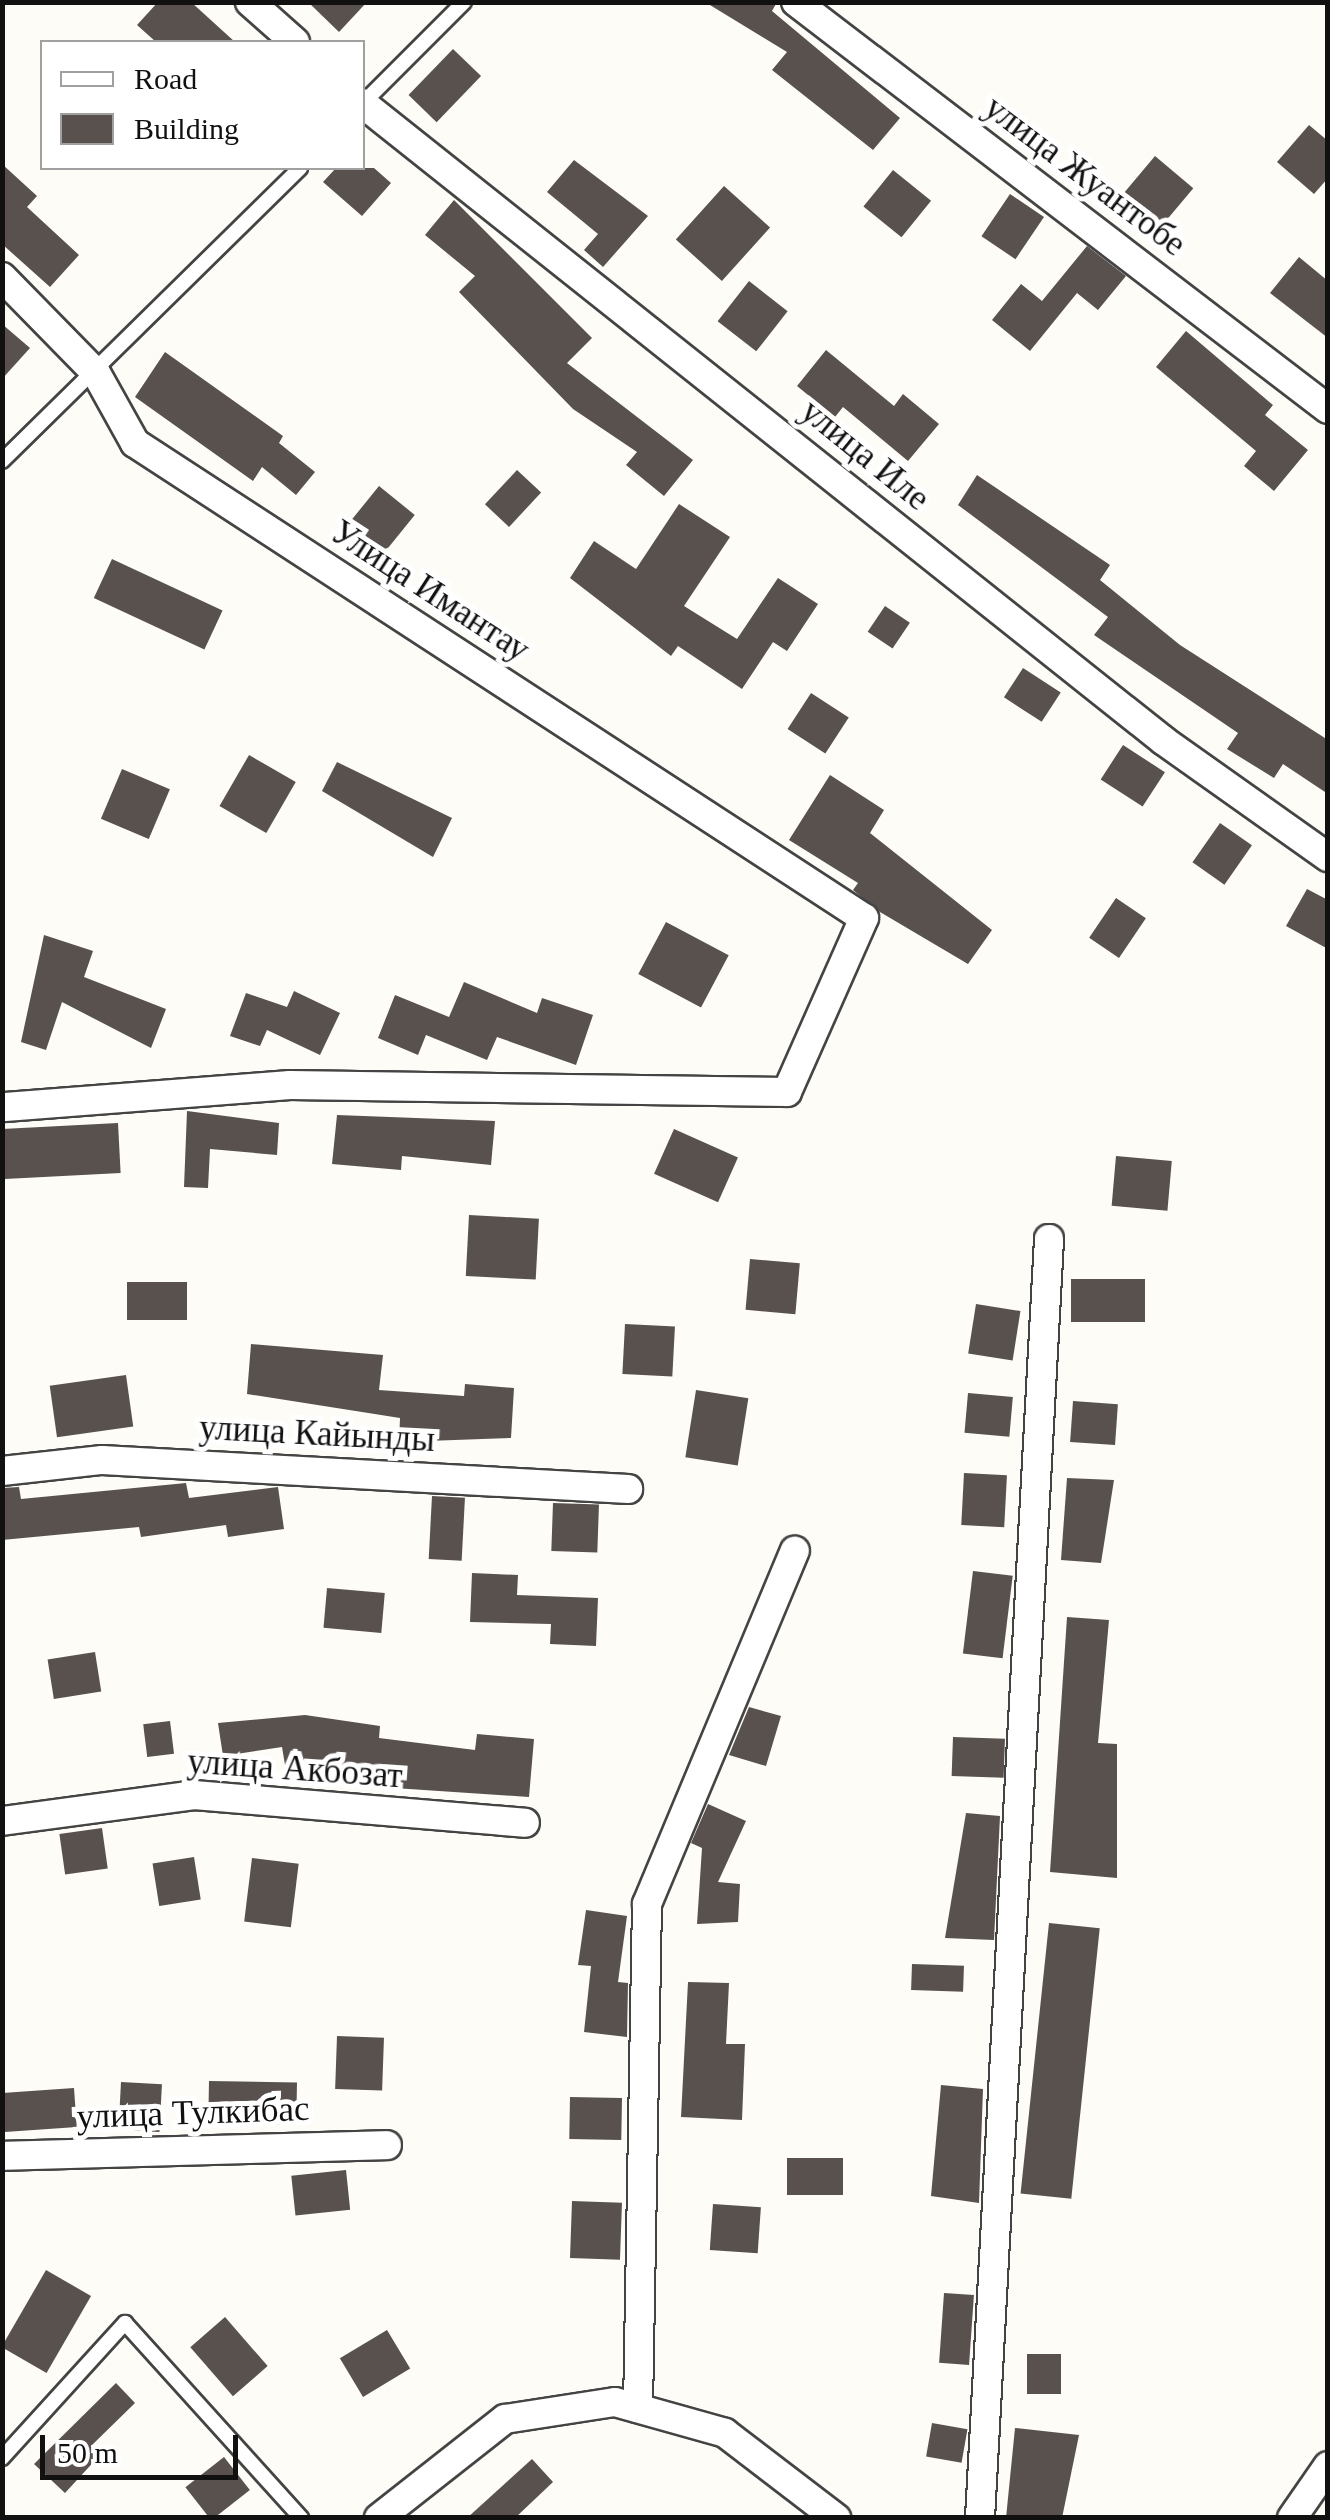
<!DOCTYPE html>
<html>
<head>
<meta charset="utf-8">
<style>
  body { margin:0 }
  #map { position:relative; width:1330px; height:2520px; overflow:hidden; background:#fefcf6; font-family:"Times New Roman",serif }
  div>[style] { position:absolute }
  [style*='--x'] { left:calc(var(--x)*1px); top:calc(var(--y)*1px); width:calc(var(--w)*1px); rotate:calc(var(--a)*1deg) }
  .building>* { inset:0; background:#58514e; transform-origin:0 0 }
  .roads { filter:drop-shadow(2px 0 #444) drop-shadow(-2px 0 #444) drop-shadow(0 2px #444) drop-shadow(0 -2px #444) }
  .lane>* { height:14px; margin:-7px; padding:0 7px; transform-origin:7px; border-radius:7px; background:#fff }
  .street>* { height:28px; margin:-14px; padding:0 14px; transform-origin:14px; border-radius:14px; background:#fff }
  span { translate:-50% -50%; white-space:nowrap; text-align:center; line-height:1.15; -webkit-text-stroke:10px #fff; paint-order:stroke }
  .street-label { font-size:35px; color:#111 }
  .frame { position:absolute; inset:0; border:5px solid #111; pointer-events:none }
  .legend { position:absolute; left:40px; top:40px; width:325px; height:130px; box-sizing:border-box; background:#fff; border:2px solid #a0a0a0; margin:0; padding:12px 18px; list-style:none; font-size:30px; color:#111 }
  .legend li { display:flex; align-items:center; gap:20px; height:50px }
  .legend b { width:50px; border:2px solid #a0a0a0 }
  .scale { position:absolute; left:40px; top:2435px; width:198px; height:45px; box-sizing:border-box; border:5px solid #111; border-top:0; padding-left:12px; font-size:30px; line-height:35px; white-space:nowrap; color:#111; -webkit-text-stroke:8px #fff; paint-order:stroke }
</style>
</head>
<body>
<div id="map">
  <div class="building">
    <i style="clip-path:polygon(158px 2px,191px 2px,235px 42px,156px 42px,137px 25px)"></i>
    <i style="clip-path:polygon(308px 2px,367px 2px,339px 32px)"></i>
    <i style="clip-path:polygon(705px 2px,777px 2px,772px 11px,900px 118px,873px 150px,772px 70px,787px 52px)"></i>
    <i style="left:453px;top:49px;width:39px;height:64px;rotate:44deg"></i>
    <i style="clip-path:polygon(1309px 125px,1328px 141px,1328px 178px,1314px 194px,1277px 162px)"></i>
    <i style="left:1155px;top:156px;width:50px;height:49px;rotate:40deg"></i>
    <i style="clip-path:polygon(574px 160px,648px 216px,603px 267px,584px 250px,598px 234px,547px 192px)"></i>
    <i style="clip-path:polygon(2px 164px,37px 196px,27px 207px,79px 255px,50px 287px,2px 244px)"></i>
    <i style="clip-path:polygon(336px 168px,374px 168px,391px 183px,362px 216px,323px 182px)"></i>
    <i style="left:893px;top:170px;width:49px;height:47px;rotate:39deg"></i>
    <i style="left:724px;top:186px;width:62px;height:72px;rotate:42deg"></i>
    <i style="left:1010px;top:194px;width:41px;height:51px;rotate:34deg"></i>
    <i style="clip-path:polygon(454px 200px,592px 338px,567px 363px,693px 460px,664px 496px,626px 465px,637px 452px,573px 409px,459px 292px,475px 276px,425px 235px)"></i>
    <i style="clip-path:polygon(1087px 246px,1126px 276px,1098px 310px,1077px 293px,1030px 351px,992px 320px,1021px 284px,1042px 301px)"></i>
    <i style="clip-path:polygon(1299px 257px,1328px 281px,1328px 338px,1270px 293px)"></i>
    <i style="left:749px;top:281px;width:49px;height:51px;rotate:38deg"></i>
    <i style="clip-path:polygon(2px 324px,30px 348px,2px 379px)"></i>
    <i style="clip-path:polygon(1186px 331px,1273px 405px,1265px 415px,1308px 450px,1274px 491px,1244px 466px,1256px 451px,1156px 367px)"></i>
    <i style="clip-path:polygon(826px 350px,894px 406px,903px 394px,939px 424px,908px 461px,843px 407px,835px 417px,797px 386px)"></i>
    <i style="clip-path:polygon(165px 352px,283px 436px,279px 443px,315px 472px,296px 495px,262px 467px,253px 481px,135px 397px)"></i>
    <i style="left:517px;top:470px;width:33px;height:47px;rotate:43deg"></i>
    <i style="clip-path:polygon(977px 475px,1110px 565px,1100px 580px,1180px 645px,1328px 740px,1328px 794px,1283px 764px,1274px 778px,1227px 749px,1238px 733px,1094px 635px,1108px 617px,958px 505px)"></i>
    <i style="left:379px;top:486px;width:46px;height:55px;rotate:39deg"></i>
    <i style="clip-path:polygon(679px 504px,730px 537px,684px 606px,737px 639px,778px 578px,818px 604px,787px 651px,773px 642px,742px 689px,678px 646px,671px 656px,570px 578px,594px 541px,636px 569px)"></i>
    <i style="left:112px;top:559px;width:122px;height:43px;rotate:25deg"></i>
    <i style="left:885px;top:606px;width:30px;height:31px;rotate:34deg"></i>
    <i style="left:1023px;top:668px;width:45px;height:35px;rotate:33deg"></i>
    <i style="left:811px;top:693px;width:45px;height:43px;rotate:33deg"></i>
    <i style="left:1123px;top:745px;width:50px;height:41px;rotate:33deg"></i>
    <i style="left:249px;top:755px;width:54px;height:59px;rotate:30deg"></i>
    <i style="clip-path:polygon(337px 762px,452px 818px,433px 857px,322px 791px)"></i>
    <i style="left:122px;top:769px;width:52px;height:54px;rotate:23deg"></i>
    <i style="clip-path:polygon(830px 775px,884px 810px,870px 833px,992px 930px,968px 964px,880px 912px,853px 890px,858px 883px,789px 840px)"></i>
    <i style="left:1220px;top:823px;width:39px;height:48px;rotate:35deg"></i>
    <i style="clip-path:polygon(1307px 889px,1328px 900px,1328px 949px,1286px 926px)"></i>
    <i style="left:1116px;top:898px;width:36px;height:48px;rotate:34deg"></i>
    <i style="left:666px;top:922px;width:71px;height:59px;rotate:28deg"></i>
    <i style="clip-path:polygon(44px 935px,93px 951px,84px 977px,166px 1009px,151px 1048px,62px 1002px,46px 1050px,21px 1042px)"></i>
    <i style="clip-path:polygon(464px 982px,537px 1013px,542px 998px,593px 1015px,576px 1065px,497px 1037px,487px 1060px,426px 1035px,418px 1055px,378px 1038px,395px 995px,449px 1017px)"></i>
    <i style="clip-path:polygon(294px 991px,340px 1013px,320px 1055px,267px 1030px,260px 1046px,230px 1036px,246px 993px,287px 1007px)"></i>
    <i style="clip-path:polygon(187px 1111px,279px 1123px,277px 1155px,210px 1149px,208px 1188px,184px 1187px)"></i>
    <i style="clip-path:polygon(337px 1115px,495px 1121px,491px 1165px,402px 1156px,401px 1170px,332px 1164px)"></i>
    <i style="left:118px;top:1123px;width:50px;height:116px;rotate:87deg"></i>
    <i style="left:674px;top:1129px;width:70px;height:49px;rotate:24deg"></i>
    <i style="left:1116px;top:1156px;width:56px;height:50px;rotate:5deg"></i>
    <i style="left:469px;top:1215px;width:70px;height:61px;rotate:3deg"></i>
    <i style="left:750px;top:1259px;width:50px;height:51px;rotate:5deg"></i>
    <i style="left:1071px;top:1279px;width:74px;height:43px"></i>
    <i style="left:187px;top:1282px;width:38px;height:60px;rotate:90deg"></i>
    <i style="left:976px;top:1304px;width:45px;height:50px;rotate:9deg"></i>
    <i style="left:625px;top:1324px;width:50px;height:50px;rotate:3deg"></i>
    <i style="clip-path:polygon(251px 1344px,383px 1355px,379px 1390px,464px 1396px,465px 1384px,514px 1388px,511px 1438px,399px 1442px,400px 1418px,247px 1394px)"></i>
    <i style="left:126px;top:1375px;width:52px;height:77px;rotate:82deg"></i>
    <i style="left:696px;top:1390px;width:53px;height:68px;rotate:9deg"></i>
    <i style="left:968px;top:1393px;width:45px;height:40px;rotate:5deg"></i>
    <i style="left:1073px;top:1401px;width:45px;height:41px;rotate:4deg"></i>
    <i style="left:964px;top:1473px;width:43px;height:52px;rotate:3deg"></i>
    <i style="clip-path:polygon(1067px 1478px,1114px 1480px,1101px 1563px,1061px 1560px)"></i>
    <i style="clip-path:polygon(186px 1483px,189px 1498px,278px 1487px,284px 1529px,228px 1537px,226px 1525px,141px 1537px,139px 1527px,2px 1540px,2px 1488px,19px 1487px,21px 1499px)"></i>
    <i style="left:432px;top:1496px;width:33px;height:63px;rotate:3deg"></i>
    <i style="left:553px;top:1503px;width:46px;height:48px;rotate:2deg"></i>
    <i style="left:973px;top:1571px;width:40px;height:83px;rotate:7deg"></i>
    <i style="clip-path:polygon(472px 1573px,518px 1575px,517px 1595px,598px 1598px,596px 1646px,550px 1644px,551px 1624px,470px 1622px)"></i>
    <i style="left:327px;top:1588px;width:58px;height:40px;rotate:5deg"></i>
    <i style="clip-path:polygon(1067px 1617px,1109px 1620px,1098px 1743px,1117px 1744px,1117px 1878px,1050px 1872px)"></i>
    <i style="left:95px;top:1652px;width:40px;height:48px;rotate:81deg"></i>
    <i style="clip-path:polygon(749px 1707px,781px 1716px,766px 1766px,729px 1755px)"></i>
    <i style="clip-path:polygon(305px 1715px,380px 1726px,379px 1738px,475px 1750px,477px 1734px,534px 1739px,529px 1797px,394px 1788px,396px 1771px,333px 1765px,334px 1758px,285px 1765px,282px 1747px,223px 1756px,218px 1723px)"></i>
    <i style="left:170px;top:1721px;width:33px;height:27px;rotate:83deg"></i>
    <i style="left:953px;top:1737px;width:52px;height:39px;rotate:2deg"></i>
    <i style="clip-path:polygon(708px 1804px,746px 1821px,718px 1882px,740px 1884px,738px 1922px,697px 1924px,702px 1848px,691px 1843px)"></i>
    <i style="clip-path:polygon(966px 1813px,1000px 1816px,994px 1940px,945px 1938px)"></i>
    <i style="left:102px;top:1828px;width:41px;height:43px;rotate:82deg"></i>
    <i style="left:194px;top:1857px;width:43px;height:42px;rotate:81deg"></i>
    <i style="left:252px;top:1858px;width:47px;height:64px;rotate:7deg"></i>
    <i style="clip-path:polygon(586px 1910px,627px 1916px,618px 1982px,628px 1983px,627px 2037px,584px 2032px,591px 1966px,578px 1965px)"></i>
    <i style="left:1049px;top:1923px;width:51px;height:272px;rotate:6deg"></i>
    <i style="left:912px;top:1964px;width:52px;height:26px;rotate:2deg"></i>
    <i style="clip-path:polygon(688px 1982px,729px 1983px,726px 2044px,745px 2044px,742px 2120px,681px 2117px)"></i>
    <i style="left:337px;top:2036px;width:47px;height:53px;rotate:2deg"></i>
    <i style="left:209px;top:2081px;width:88px;height:42px;rotate:1deg"></i>
    <i style="left:121px;top:2082px;width:41px;height:48px;rotate:3deg"></i>
    <i style="clip-path:polygon(941px 2085px,983px 2089px,979px 2203px,931px 2196px)"></i>
    <i style="left:74px;top:2088px;width:39px;height:72px;rotate:86deg"></i>
    <i style="left:570px;top:2097px;width:52px;height:42px;rotate:1deg"></i>
    <i style="left:787px;top:2158px;width:56px;height:37px"></i>
    <i style="left:346px;top:2170px;width:40px;height:55px;rotate:84deg"></i>
    <i style="left:572px;top:2201px;width:50px;height:57px;rotate:2deg"></i>
    <i style="left:713px;top:2204px;width:48px;height:46px;rotate:4deg"></i>
    <i style="left:46px;top:2270px;width:52px;height:89px;rotate:30deg"></i>
    <i style="left:944px;top:2293px;width:30px;height:70px;rotate:4deg"></i>
    <i style="left:225px;top:2317px;width:65px;height:46px;rotate:49deg"></i>
    <i style="left:387px;top:2330px;width:45px;height:55px;rotate:59deg"></i>
    <i style="left:1027px;top:2354px;width:34px;height:40px"></i>
    <i style="clip-path:polygon(116px 2383px,135px 2403px,91px 2446px,100px 2455px,65px 2493px,34px 2464px)"></i>
    <i style="left:932px;top:2423px;width:36px;height:34px;rotate:10deg"></i>
    <i style="clip-path:polygon(1015px 2428px,1079px 2435px,1062px 2518px,1006px 2518px)"></i>
    <i style="left:224px;top:2457px;width:42px;height:49px;rotate:52deg"></i>
    <i style="clip-path:polygon(532px 2459px,553px 2482px,515px 2518px,467px 2518px)"></i>
  </div>
  <div class="roads">
    <div class="lane">
      <i style="--x:362;--y:104;--w:144;--a:-45"></i>
      <i style="--x:2;--y:461;--w:418;--a:-44.5"></i>
      <i style="--x:2;--y:2458;--w:183;--a:-47.7"></i>
      <i style="--x:125;--y:2323;--w:263;--a:47.9"></i>
    </div>
    <div class="street">
      <i style="--x:250;--y:2;--w:60;--a:41.6"></i>
      <i style="--x:796;--y:2;--w:670;--a:37.42"></i>
      <i style="--x:362;--y:103;--w:1025;--a:38.5"></i>
      <i style="--x:1164;--y:741;--w:201;--a:35.3"></i>
      <i style="--x:2;--y:277;--w:134;--a:45.6"></i>
      <i style="--x:96;--y:373;--w:80;--a:60.9"></i>
      <i style="--x:135;--y:443;--w:870;--a:33.09"></i>
      <i style="--x:864;--y:918;--w:190;--a:113.9"></i>
      <i style="--x:787;--y:1092;--w:497;--a:-179.2"></i>
      <i style="--x:290;--y:1085;--w:289;--a:175.6"></i>
      <i style="--x:2;--y:1471;--w:101;--a:-6.3"></i>
      <i style="--x:102;--y:1460;--w:527;--a:3.16"></i>
      <i style="--x:2;--y:1821;--w:194;--a:-7.7"></i>
      <i style="--x:194;--y:1795;--w:332;--a:4.8"></i>
      <i style="--x:2;--y:2156;--w:385;--a:-1.6"></i>
      <i style="--x:638;--y:2408;--w:504;--a:-88.98"></i>
      <i style="--x:647;--y:1904;--w:383;--a:-67.3"></i>
      <i style="--x:379;--y:2518;--w:160;--a:-38.2"></i>
      <i style="--x:505;--y:2419;--w:111;--a:-8.8"></i>
      <i style="--x:615;--y:2402;--w:114;--a:15.7"></i>
      <i style="--x:725;--y:2433;--w:140;--a:37.4"></i>
      <i style="--x:980;--y:2518;--w:1281;--a:-86.91"></i>
      <i style="--x:1292;--y:2518;--w:63;--a:-55.3"></i>
    </div>
  </div>
  <div class="street-label">
    <span style="left:1085px;top:176px;rotate:37deg">улица Жуантобе</span>
    <span style="left:865px;top:455px;rotate:39deg">улица Иле</span>
    <span style="left:430px;top:591px;rotate:33deg">Улица Имантау</span>
    <span style="left:317px;top:1434px;rotate:3deg">улица Кайынды</span>
    <span style="left:295px;top:1769px;rotate:4deg">улица Акбозат</span>
    <span style="left:193px;top:2113px;rotate:-2deg">улица Тулкибас</span>
  </div>
  <div class="frame"></div>
  <ul class="legend">
  <li><b style="height:12px;background:#fff"></b>Road</li>
  <li><b style="height:28px;background:#58514e"></b>Building</li>
  </ul>
  <div class="scale">50 m</div>
</div>
</body>
</html>
